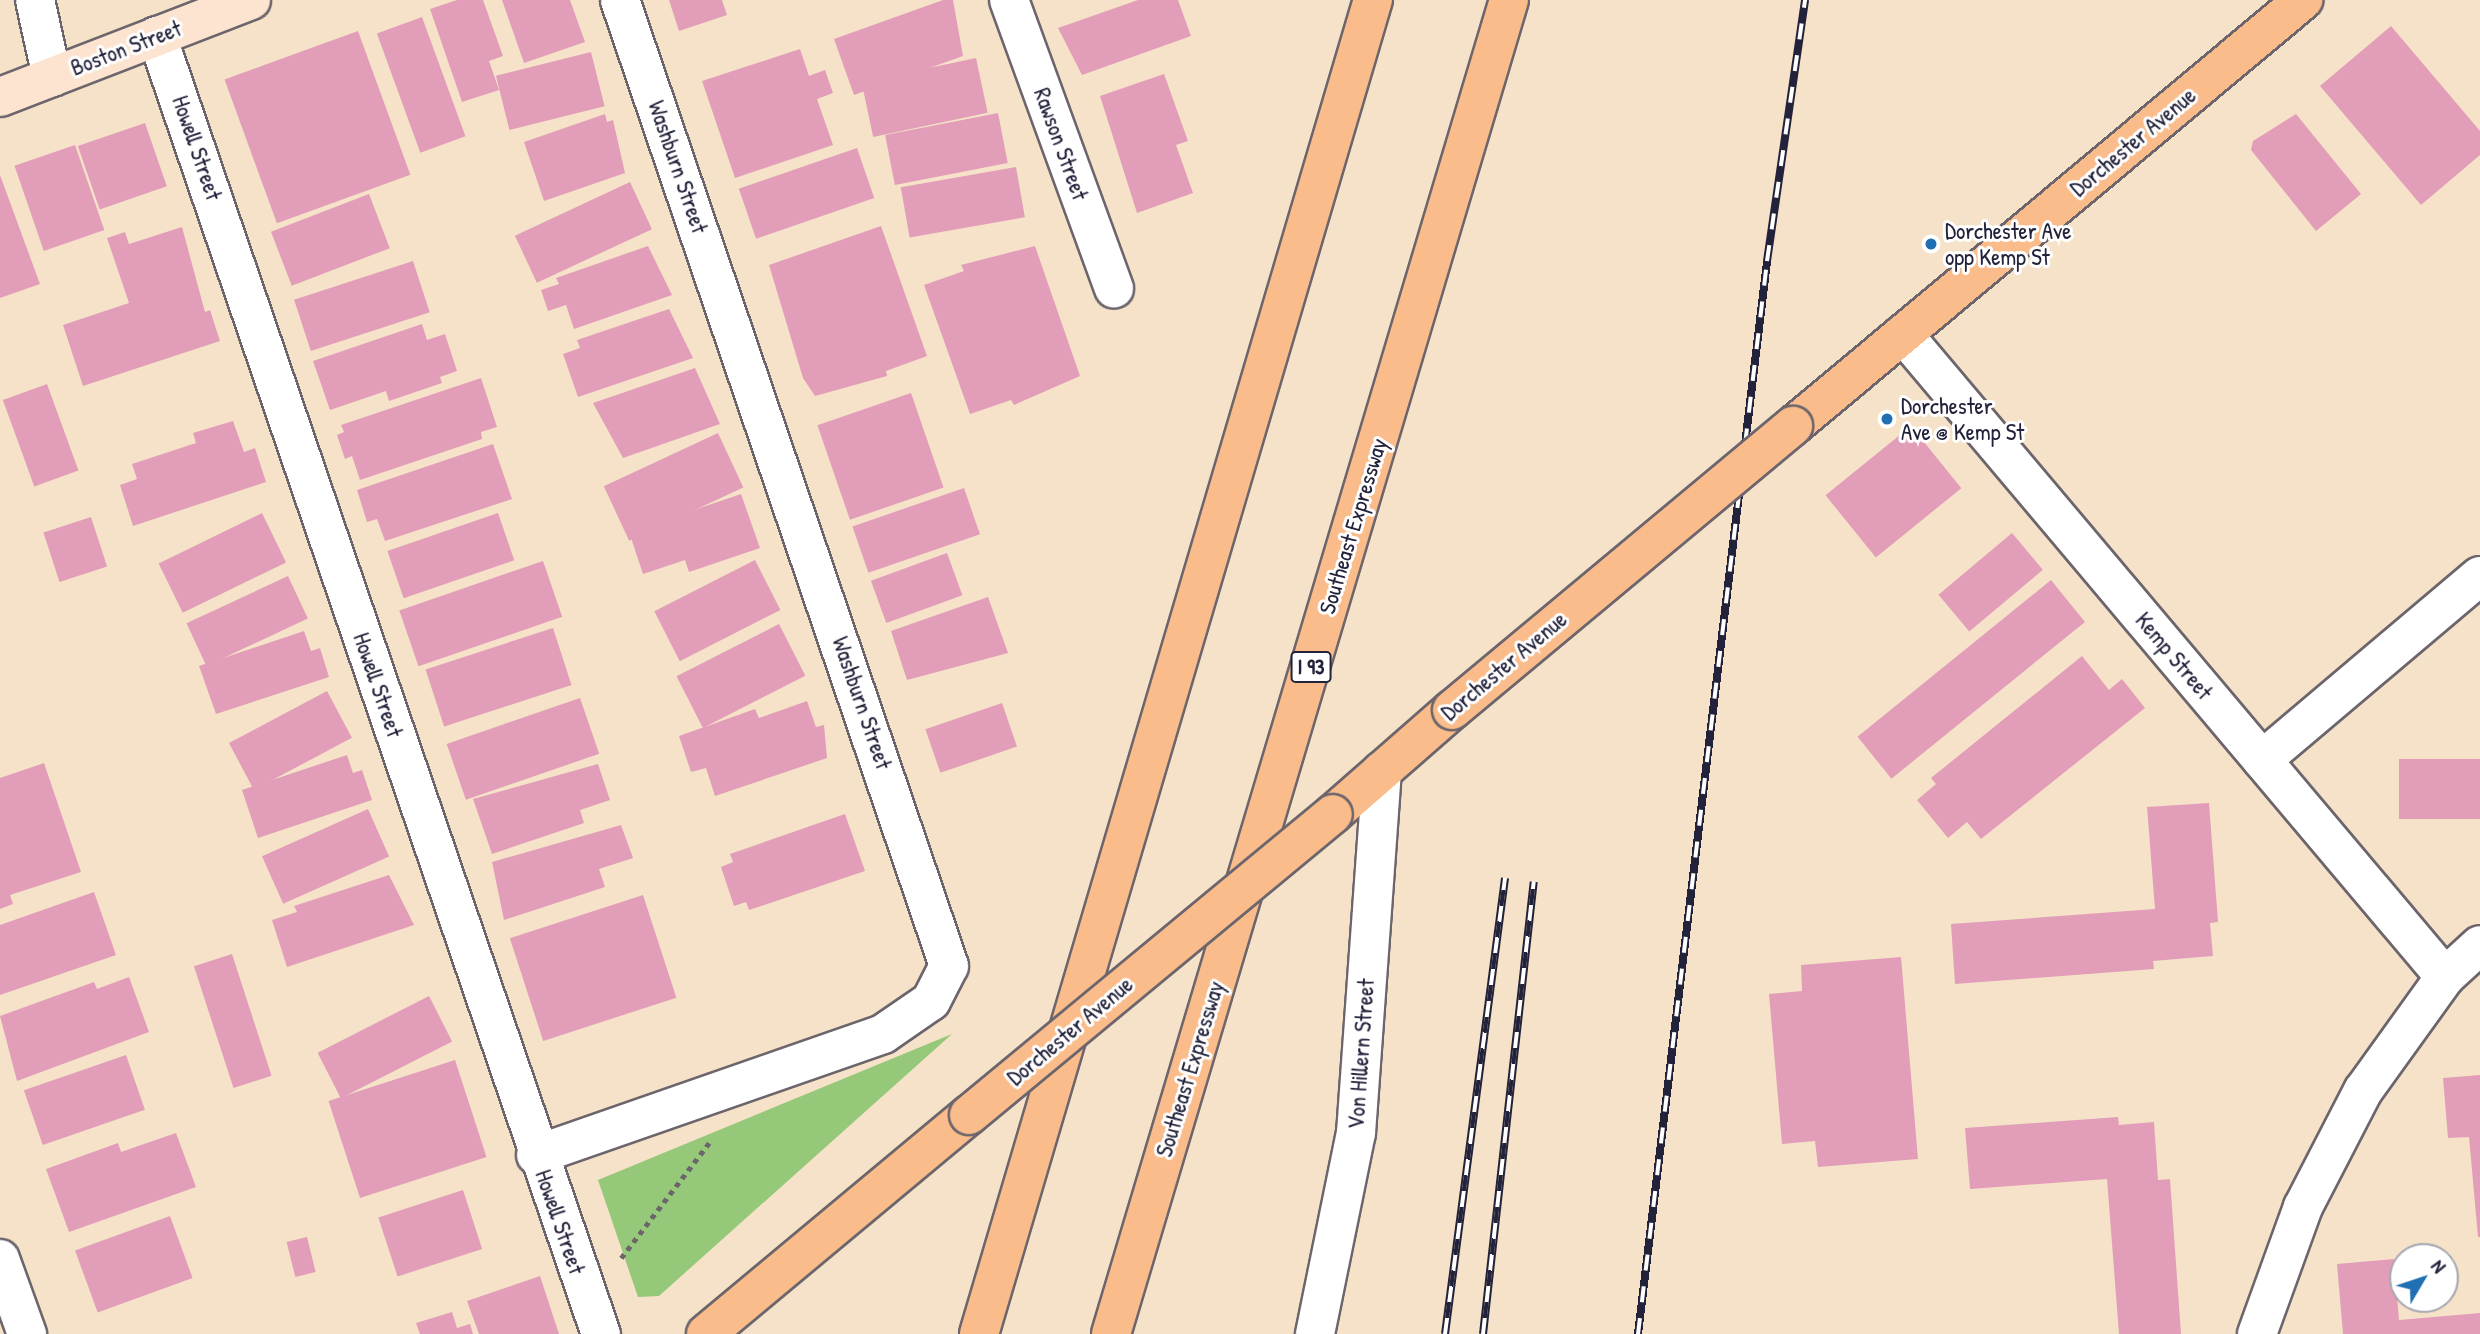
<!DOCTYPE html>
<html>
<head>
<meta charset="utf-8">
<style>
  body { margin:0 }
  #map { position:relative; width:2480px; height:1334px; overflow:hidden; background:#f5e2c8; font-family:"Patrick Hand",sans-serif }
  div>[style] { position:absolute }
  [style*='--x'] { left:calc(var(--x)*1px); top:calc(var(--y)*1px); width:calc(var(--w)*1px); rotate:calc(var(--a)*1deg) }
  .green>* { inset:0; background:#95c879 }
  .building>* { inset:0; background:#e29eb9; transform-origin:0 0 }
  .path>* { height:4.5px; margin-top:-2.25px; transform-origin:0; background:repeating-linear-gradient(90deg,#6c656c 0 5px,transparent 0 10px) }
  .roads { filter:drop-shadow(2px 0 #6c656c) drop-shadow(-2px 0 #6c656c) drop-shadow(0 2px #6c656c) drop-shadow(0 -2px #6c656c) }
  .street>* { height:38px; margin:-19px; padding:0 19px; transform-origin:19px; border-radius:19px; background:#fff }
  .secondary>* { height:38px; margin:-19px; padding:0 19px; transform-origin:19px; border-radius:19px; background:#fde4d0 }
  .primary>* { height:38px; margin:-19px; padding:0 19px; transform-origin:19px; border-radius:19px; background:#f9bc8a }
  .highway>* { height:38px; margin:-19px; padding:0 19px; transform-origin:19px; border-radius:19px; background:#f9bc8a }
  .rail>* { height:8px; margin-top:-4px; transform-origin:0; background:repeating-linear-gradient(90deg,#fff 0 16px,#22223b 0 32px); box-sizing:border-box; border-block:2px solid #22223b }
  .bridges { filter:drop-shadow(2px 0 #6c656c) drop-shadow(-2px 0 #6c656c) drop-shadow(0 2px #6c656c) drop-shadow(0 -2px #6c656c) }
  .primary-bridge>* { height:38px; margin:-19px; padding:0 19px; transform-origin:19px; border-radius:19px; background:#f9bc8a }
  .dots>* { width:19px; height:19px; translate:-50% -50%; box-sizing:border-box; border:4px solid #fff; border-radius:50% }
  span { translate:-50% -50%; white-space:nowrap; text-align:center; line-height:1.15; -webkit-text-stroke:6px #fff; paint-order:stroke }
  .shield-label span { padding:2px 5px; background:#fff; border:2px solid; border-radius:5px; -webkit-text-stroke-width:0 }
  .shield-label { font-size:21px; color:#22223b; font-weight:700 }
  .street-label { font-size:23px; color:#22223b }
  .poi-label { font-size:23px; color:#22223b }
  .left { translate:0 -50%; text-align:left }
  .north { position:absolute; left:2389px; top:1243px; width:70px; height:70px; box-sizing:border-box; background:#fff; border:2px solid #a7a7b1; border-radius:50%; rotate:51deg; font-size:19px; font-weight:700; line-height:28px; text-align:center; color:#22223b }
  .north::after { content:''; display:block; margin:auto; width:24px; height:32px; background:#1f6fb2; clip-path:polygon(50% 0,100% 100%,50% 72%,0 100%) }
</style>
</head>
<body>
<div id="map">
  <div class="green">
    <i style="clip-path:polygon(952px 1034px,659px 1296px,638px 1297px,598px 1180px)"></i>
  </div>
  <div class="building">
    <i style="clip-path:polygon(457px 0,483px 0,503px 56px,489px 61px,499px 90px,462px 102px,430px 9px)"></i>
    <i style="clip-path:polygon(502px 0,570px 0,585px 42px,524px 63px)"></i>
    <i style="clip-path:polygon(669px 0,722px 0,727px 15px,679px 31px)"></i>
    <i style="clip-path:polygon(943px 0,953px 0,963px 56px,854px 95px,834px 39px)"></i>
    <i style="clip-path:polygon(1138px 0,1178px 0,1191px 36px,1082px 75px,1058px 28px)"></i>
    <i style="left:422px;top:17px;width:127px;height:48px;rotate:70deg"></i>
    <i style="clip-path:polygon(2391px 26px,2480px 131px,2480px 155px,2421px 205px,2320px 86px)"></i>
    <i style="left:358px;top:31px;width:153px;height:142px;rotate:70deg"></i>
    <i style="clip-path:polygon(800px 49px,809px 76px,825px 70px,833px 93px,817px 99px,833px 145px,735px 178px,702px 81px)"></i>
    <i style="left:591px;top:52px;width:56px;height:98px;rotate:76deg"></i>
    <i style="left:976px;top:58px;width:56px;height:117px;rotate:78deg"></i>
    <i style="clip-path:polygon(1164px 74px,1188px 141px,1176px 145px,1193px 193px,1137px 213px,1100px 96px)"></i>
    <i style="left:998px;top:113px;width:51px;height:115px;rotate:79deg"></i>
    <i style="clip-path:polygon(605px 114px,607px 122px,613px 120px,625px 173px,544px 201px,524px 142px)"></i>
    <i style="clip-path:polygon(2296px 114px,2361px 194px,2316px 231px,2251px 150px,2253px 141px)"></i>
    <i style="left:145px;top:123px;width:67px;height:71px;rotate:71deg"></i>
    <i style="left:75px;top:145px;width:90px;height:64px;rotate:71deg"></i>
    <i style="left:857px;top:148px;width:53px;height:125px;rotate:71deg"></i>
    <i style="left:1016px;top:167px;width:51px;height:117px;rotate:80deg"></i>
    <i style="clip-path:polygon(0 175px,40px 284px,0 298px)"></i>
    <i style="left:630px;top:182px;width:52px;height:127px;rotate:65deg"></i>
    <i style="left:369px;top:194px;width:58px;height:105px;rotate:69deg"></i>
    <i style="clip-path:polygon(881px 226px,927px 356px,886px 371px,887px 376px,815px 396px,803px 378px,769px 265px)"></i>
    <i style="clip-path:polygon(182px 227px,205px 312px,210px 310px,220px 341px,83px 386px,63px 325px,129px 303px,107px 238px,125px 232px,129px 244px)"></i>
    <i style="clip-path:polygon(648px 246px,672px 295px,574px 329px,566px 305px,548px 311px,541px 290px,559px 284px,556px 278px)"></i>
    <i style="clip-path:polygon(1035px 246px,1080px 376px,1014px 405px,1011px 400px,970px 414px,924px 285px,964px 271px,961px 265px)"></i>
    <i style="left:413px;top:261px;width:54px;height:125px;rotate:72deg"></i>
    <i style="clip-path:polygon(669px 309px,693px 358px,578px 397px,563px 354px,580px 348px,577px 340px)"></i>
    <i style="clip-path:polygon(422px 324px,427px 340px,445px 334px,457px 371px,440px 377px,442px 383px,389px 401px,386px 391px,330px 410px,313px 361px)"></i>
    <i style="clip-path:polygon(695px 368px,720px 424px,623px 458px,593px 403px)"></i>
    <i style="clip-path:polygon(481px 378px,497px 427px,481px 432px,482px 439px,360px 480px,352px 456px,345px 459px,337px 435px,344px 432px,341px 425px)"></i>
    <i style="left:47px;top:384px;width:92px;height:47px;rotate:70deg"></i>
    <i style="left:911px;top:393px;width:100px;height:99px;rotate:71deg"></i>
    <i style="clip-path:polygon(233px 421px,244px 452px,255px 448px,266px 482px,133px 526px,120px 485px,137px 479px,132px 464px,196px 443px,193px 433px)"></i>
    <i style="left:1911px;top:426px;width:80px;height:110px;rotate:51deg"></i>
    <i style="left:718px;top:433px;width:60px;height:126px;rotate:65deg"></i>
    <i style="clip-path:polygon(493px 444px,512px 499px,385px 541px,377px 519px,367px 522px,357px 490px)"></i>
    <i style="left:964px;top:488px;width:49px;height:118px;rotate:71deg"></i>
    <i style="clip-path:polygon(741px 494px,760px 548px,689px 572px,685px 560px,643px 574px,629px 532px)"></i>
    <i style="left:262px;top:513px;width:55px;height:115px;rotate:64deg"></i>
    <i style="left:498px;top:513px;width:50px;height:117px;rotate:71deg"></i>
    <i style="left:91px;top:517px;width:52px;height:50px;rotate:72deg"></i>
    <i style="left:2012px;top:533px;width:48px;height:96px;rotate:50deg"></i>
    <i style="left:947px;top:553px;width:45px;height:81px;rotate:70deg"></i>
    <i style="left:755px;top:560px;width:56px;height:113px;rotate:63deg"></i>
    <i style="left:543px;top:561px;width:59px;height:152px;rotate:71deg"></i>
    <i style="left:288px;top:576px;width:47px;height:112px;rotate:65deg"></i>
    <i style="left:2051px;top:580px;width:54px;height:249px;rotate:51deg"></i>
    <i style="clip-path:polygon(988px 597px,1008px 653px,907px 680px,891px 631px)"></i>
    <i style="left:779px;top:624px;width:58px;height:115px;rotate:63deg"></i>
    <i style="left:553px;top:628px;width:60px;height:134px;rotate:72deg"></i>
    <i style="clip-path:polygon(304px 631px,311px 651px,320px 648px,329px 677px,216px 714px,199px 666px)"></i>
    <i style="clip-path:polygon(2082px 656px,2109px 690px,2122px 679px,2145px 708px,1981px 839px,1967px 822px,1948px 838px,1917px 800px,1936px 784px,1931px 778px)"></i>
    <i style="left:327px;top:691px;width:53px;height:111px;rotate:62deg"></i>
    <i style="left:580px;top:698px;width:59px;height:141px;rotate:71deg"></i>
    <i style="clip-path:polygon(807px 701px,816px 727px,824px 725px,827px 758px,715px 796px,706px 768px,691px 772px,679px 736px,755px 709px,759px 718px)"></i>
    <i style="left:1002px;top:703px;width:46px;height:81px;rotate:71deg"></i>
    <i style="clip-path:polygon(347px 755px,353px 773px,362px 770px,372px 800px,258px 838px,242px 790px)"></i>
    <i style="left:2480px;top:759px;width:60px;height:81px;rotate:90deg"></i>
    <i style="clip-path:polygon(44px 763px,81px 872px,10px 895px,13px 904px,0 909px,0 778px)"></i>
    <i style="clip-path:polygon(598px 764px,610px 800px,580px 810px,584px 823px,492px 854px,473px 799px)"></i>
    <i style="clip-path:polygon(2209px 803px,2218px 922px,2210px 923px,2213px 956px,2153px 961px,2154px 969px,1955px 984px,1951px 924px,2155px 909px,2147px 807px)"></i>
    <i style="left:368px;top:809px;width:52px;height:116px;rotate:66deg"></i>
    <i style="clip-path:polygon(845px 814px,865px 871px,749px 910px,746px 902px,734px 906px,721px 867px,733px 862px,730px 854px)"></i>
    <i style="clip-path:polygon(621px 825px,633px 858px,599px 869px,605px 887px,504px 920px,492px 862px)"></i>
    <i style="clip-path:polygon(389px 875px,414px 925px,287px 967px,272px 920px,297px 912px,294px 906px)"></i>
    <i style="clip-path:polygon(94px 892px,116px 955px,0 995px,0 925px)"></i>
    <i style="left:643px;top:895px;width:108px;height:140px;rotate:72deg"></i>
    <i style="left:232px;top:954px;width:128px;height:40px;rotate:72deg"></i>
    <i style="clip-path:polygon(1901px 957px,1918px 1159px,1818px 1167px,1815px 1141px,1782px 1144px,1769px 994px,1802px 991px,1801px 965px)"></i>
    <i style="clip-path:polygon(129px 977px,149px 1032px,17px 1081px,0 1016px,94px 982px,97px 989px)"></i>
    <i style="left:429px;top:996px;width:51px;height:125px;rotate:63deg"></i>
    <i style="left:126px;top:1055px;width:58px;height:108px;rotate:71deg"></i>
    <i style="left:455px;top:1060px;width:102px;height:133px;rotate:72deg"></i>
    <i style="clip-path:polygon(2480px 1075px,2480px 1237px,2478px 1237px,2469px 1137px,2448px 1138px,2443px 1078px)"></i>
    <i style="clip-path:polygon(2118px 1117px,2119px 1125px,2154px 1122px,2158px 1180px,2170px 1179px,2181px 1334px,2119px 1334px,2107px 1179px,1970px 1189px,1965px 1128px)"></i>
    <i style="clip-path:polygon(176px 1133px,196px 1187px,69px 1232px,46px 1169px,118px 1143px,121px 1152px)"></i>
    <i style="left:463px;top:1190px;width:62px;height:89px;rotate:72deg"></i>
    <i style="left:170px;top:1216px;width:66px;height:101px;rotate:70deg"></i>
    <i style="left:307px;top:1237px;width:36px;height:21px;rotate:76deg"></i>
    <i style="clip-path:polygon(2394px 1259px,2399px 1320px,2480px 1313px,2480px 1334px,2343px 1334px,2337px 1264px)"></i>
    <i style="clip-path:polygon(540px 1276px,559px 1334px,479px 1334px,467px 1301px)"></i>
    <i style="clip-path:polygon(452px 1312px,457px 1328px,470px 1324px,473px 1334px,420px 1334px,416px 1323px)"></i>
  </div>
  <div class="path">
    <i style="--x:621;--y:1258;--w:145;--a:-52.6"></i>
  </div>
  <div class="roads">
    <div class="street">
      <i style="--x:35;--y:0;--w:79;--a:77.6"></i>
      <i style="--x:1009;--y:0;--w:307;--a:70"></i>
      <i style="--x:157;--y:36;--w:1372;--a:71.12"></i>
      <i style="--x:1903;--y:334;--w:841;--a:49.87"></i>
      <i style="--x:2262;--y:760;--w:285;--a:-40.2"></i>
      <i style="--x:536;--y:1155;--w:367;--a:-19.2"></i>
      <i style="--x:883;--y:1034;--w:58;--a:-34.5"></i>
      <i style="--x:931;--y:1001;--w:39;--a:-63"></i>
      <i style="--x:949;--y:966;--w:1020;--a:-108.81"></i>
      <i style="--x:0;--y:1259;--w:80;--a:70.2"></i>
      <i style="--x:1315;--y:1334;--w:205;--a:-78.5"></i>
      <i style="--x:1356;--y:1133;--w:363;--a:-85.9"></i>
      <i style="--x:2257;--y:1334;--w:135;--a:-70.1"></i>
      <i style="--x:2303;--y:1207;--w:131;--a:-62.7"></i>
      <i style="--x:2363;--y:1091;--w:140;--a:-54.3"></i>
      <i style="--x:2445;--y:977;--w:47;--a:-42.4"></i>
    </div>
    <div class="secondary">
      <i style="--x:0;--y:97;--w:269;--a:-21.1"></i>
    </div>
    <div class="primary">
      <i style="--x:1793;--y:426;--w:665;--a:-39.87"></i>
      <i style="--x:1333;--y:814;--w:158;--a:-41.2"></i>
      <i style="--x:706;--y:1334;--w:342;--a:-39.8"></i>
    </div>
    <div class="highway">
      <i style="--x:979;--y:1334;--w:1391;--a:-73.55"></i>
      <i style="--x:1111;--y:1334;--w:1392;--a:-73.39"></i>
    </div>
  </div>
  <div class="rail">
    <i style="--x:1445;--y:1334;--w:460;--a:-82.5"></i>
    <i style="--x:1483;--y:1334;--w:455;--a:-83.6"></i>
    <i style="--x:1638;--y:1334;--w:1081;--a:-83.14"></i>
    <i style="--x:1767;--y:261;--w:264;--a:-81.7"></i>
  </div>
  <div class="bridges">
    <div class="primary-bridge">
      <i style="--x:1452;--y:710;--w:444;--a:-39.8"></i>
      <i style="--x:969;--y:1115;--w:472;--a:-39.6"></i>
    </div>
  </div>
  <div class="dots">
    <i style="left:1931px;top:244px;background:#1f6fb2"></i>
    <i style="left:1887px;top:419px;background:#1f6fb2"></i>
  </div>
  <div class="shield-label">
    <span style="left:1311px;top:667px">I 93</span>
  </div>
  <div class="street-label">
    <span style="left:126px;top:48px;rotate:-21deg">Boston Street</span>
    <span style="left:2133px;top:142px;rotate:-40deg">Dorchester Avenue</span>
    <span style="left:1061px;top:144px;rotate:70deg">Rawson Street</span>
    <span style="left:197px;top:148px;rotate:71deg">Howell Street</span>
    <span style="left:678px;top:167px;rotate:71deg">Washburn Street</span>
    <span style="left:1353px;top:526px;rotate:-73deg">Southeast Expressway</span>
    <span style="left:2174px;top:656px;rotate:50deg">Kemp Street</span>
    <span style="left:1504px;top:666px;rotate:-40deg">Dorchester Avenue</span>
    <span style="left:378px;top:685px;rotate:71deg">Howell Street</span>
    <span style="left:862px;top:703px;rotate:71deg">Washburn Street</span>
    <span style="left:1070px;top:1031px;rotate:-40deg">Dorchester Avenue</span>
    <span style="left:1361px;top:1054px;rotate:-86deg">Von Hillern Street</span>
    <span style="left:1190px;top:1069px;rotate:-73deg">Southeast Expressway</span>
    <span style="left:560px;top:1222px;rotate:71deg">Howell Street</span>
  </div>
  <div class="poi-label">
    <span class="left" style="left:1945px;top:244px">Dorchester Ave<br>opp Kemp St</span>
    <span class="left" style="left:1901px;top:419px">Dorchester<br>Ave @ Kemp St</span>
  </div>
  <div class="north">N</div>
</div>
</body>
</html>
